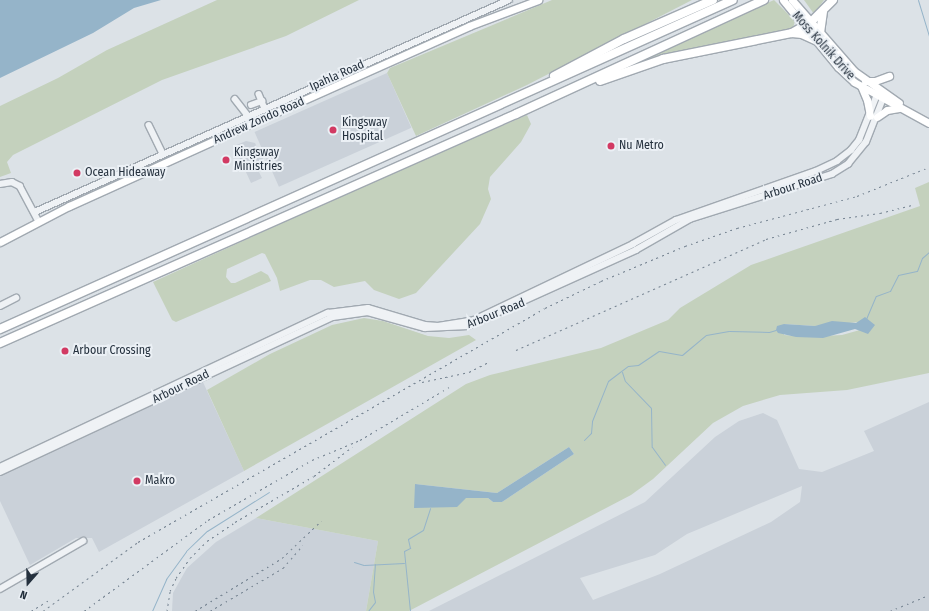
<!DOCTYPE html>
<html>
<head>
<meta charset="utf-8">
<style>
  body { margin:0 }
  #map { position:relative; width:929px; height:611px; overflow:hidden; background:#dce2e7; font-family:"Fira Sans Condensed",sans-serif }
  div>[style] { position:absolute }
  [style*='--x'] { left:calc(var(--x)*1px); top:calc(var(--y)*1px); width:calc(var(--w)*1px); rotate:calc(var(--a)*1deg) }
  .built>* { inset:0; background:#cad1d9; transform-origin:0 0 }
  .green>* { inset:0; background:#c4d1bd }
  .water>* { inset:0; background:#95b4c9 }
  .stream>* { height:1px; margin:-0.5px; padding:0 0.5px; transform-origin:0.5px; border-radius:0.5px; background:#95b4c9 }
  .roads { filter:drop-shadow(1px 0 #a1a9b1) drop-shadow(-1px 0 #a1a9b1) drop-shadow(0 1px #a1a9b1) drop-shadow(0 -1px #a1a9b1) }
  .minor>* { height:5.5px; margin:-2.75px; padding:0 2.75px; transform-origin:2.75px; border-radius:2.75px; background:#eff2f5 }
  .major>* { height:7px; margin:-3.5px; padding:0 3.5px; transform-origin:3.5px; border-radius:3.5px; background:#fff }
  .highway>* { height:8px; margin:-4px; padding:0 4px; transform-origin:4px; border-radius:4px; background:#fff }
  .rail>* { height:1px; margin-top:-0.5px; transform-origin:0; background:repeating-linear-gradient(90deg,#758391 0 2px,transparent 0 6px) }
  .dots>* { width:11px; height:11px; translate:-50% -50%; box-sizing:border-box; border:2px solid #ebf0f5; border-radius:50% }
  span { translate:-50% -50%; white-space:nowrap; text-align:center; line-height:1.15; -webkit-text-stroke:4px #ebf0f5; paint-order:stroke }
  .street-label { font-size:12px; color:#25313e }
  .poi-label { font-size:12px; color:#25313e }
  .left { translate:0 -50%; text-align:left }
  .north { position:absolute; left:8px; top:563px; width:40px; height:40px; -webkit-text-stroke:3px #ebf0f5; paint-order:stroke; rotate:200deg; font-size:11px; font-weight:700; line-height:16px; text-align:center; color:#25313e }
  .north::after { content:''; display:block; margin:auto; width:14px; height:18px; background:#25313e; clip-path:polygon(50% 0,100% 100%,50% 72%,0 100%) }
</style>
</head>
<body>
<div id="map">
  <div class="built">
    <i style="left:387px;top:73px;width:60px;height:145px;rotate:66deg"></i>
    <i style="clip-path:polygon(246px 141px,255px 143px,264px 161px,259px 172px,262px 178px,251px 183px,234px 146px)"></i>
    <i style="clip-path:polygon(202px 380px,244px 471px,99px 552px,92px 538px,76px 538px,30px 565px,0 501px,0 476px)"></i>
    <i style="clip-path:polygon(evenodd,929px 402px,929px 611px,429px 611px,645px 502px,715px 437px,739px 421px,763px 413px,777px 420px,799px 469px,822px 472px,874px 451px,864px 431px,929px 402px,802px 486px,800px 502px,771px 522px,660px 574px,593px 600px,580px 578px,655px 555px,687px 534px,802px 486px)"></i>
    <i style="clip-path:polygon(256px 518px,378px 541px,366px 611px,172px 611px,173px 593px,187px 568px,216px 542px)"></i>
  </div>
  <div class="green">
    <i style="clip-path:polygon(217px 0,359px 0,286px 36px,162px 80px,13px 155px,7px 162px,11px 173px,0 177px,0 106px,58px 78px,107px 50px)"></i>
    <i style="clip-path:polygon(552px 0,692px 0,527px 85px,416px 136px,387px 73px,390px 68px)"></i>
    <i style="clip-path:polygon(774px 0,795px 21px,793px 28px,639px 61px)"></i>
    <i style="clip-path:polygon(804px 0,824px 0,814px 14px)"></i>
    <i style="clip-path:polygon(527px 115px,531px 124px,521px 142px,490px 177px,488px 189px,491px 199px,480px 224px,416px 293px,399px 299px,374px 290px,365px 281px,334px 287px,321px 280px,310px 280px,280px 291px,277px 278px,265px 254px,262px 253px,227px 269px,226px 277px,231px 283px,235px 283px,261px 271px,268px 275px,271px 281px,176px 322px,172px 320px,153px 282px,363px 186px)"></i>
    <i style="clip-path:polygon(evenodd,929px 182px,929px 373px,847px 390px,780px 395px,743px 406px,713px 423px,653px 479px,631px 495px,409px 611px,366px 611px,378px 541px,256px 518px,466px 384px,490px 375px,601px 348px,668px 320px,680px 308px,751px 265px,920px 206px,915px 188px,929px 182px,860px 322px,860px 330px,842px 335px,806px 337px,784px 335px,784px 324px,815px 326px,860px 322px,929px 182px,569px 447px,574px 454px,502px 502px,493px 502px,488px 498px,465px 498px,415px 484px,497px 493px,569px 447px)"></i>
    <i style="clip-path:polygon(364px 318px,383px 321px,428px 336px,449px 338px,469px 335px,476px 340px,244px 471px,207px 390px,270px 354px,332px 325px)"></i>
  </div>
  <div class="water">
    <i style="clip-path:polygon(0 0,161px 0,134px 8px,93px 33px,0 78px)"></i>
    <i style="clip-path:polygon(865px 317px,875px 325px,868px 334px,855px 329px,823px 338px,796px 337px,778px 333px,776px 330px,777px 326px,784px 324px,815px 326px,832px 321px,856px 323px)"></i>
    <i style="clip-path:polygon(569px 447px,574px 454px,502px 502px,493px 502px,488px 498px,466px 498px,457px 507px,414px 508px,415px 484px,497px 493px)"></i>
  </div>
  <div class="stream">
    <i style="--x:918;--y:0;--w:39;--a:73"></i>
    <i style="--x:866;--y:319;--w:25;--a:-67"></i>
    <i style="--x:876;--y:296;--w:15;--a:-20"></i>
    <i style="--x:890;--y:291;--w:18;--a:-63"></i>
    <i style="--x:898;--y:275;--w:19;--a:-12"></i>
    <i style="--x:917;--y:271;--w:14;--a:-69"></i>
    <i style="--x:922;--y:258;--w:9;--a:-41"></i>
    <i style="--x:622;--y:372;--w:9;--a:72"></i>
    <i style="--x:625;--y:381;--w:37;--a:46"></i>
    <i style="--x:651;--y:408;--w:39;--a:89"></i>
    <i style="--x:652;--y:447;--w:22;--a:54"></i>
    <i style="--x:584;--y:440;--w:10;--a:-45"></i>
    <i style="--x:591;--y:433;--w:12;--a:-85"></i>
    <i style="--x:592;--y:421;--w:43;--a:-68.2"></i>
    <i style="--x:608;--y:381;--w:25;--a:-37"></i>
    <i style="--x:628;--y:366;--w:10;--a:-6"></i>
    <i style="--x:638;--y:365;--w:25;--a:-34"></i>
    <i style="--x:659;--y:351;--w:23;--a:10"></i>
    <i style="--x:682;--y:355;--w:31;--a:-40"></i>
    <i style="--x:706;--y:335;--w:23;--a:-10"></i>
    <i style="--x:729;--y:331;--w:40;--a:1.4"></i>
    <i style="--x:769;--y:332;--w:7;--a:-16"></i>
    <i style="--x:354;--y:562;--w:10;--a:17"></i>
    <i style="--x:364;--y:565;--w:40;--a:-2.9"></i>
    <i style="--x:152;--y:611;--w:35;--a:-66"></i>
    <i style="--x:166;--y:579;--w:34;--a:-54"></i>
    <i style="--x:186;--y:551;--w:29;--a:-44"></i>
    <i style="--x:207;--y:531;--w:73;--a:-32.2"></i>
    <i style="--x:368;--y:611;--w:11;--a:-52"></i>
    <i style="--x:375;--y:602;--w:10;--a:-101"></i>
    <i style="--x:373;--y:592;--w:28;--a:-86"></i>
    <i style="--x:410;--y:611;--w:60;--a:-95.7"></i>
    <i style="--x:404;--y:551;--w:7;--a:-27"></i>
    <i style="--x:410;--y:548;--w:9;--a:-103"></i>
    <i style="--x:408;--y:539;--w:17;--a:-31"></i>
    <i style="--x:423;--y:530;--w:23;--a:-72"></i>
  </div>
  <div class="roads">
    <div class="minor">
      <i style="--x:259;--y:94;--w:16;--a:68"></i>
      <i style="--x:235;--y:99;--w:23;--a:52"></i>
      <i style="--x:251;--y:105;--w:12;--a:-20"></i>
      <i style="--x:149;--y:125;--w:32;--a:64"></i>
      <i style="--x:0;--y:184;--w:12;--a:-9"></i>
      <i style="--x:12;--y:182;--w:9;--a:27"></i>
      <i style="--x:20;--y:186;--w:40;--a:62"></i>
      <i style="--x:35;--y:212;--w:519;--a:-24.1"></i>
      <i style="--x:0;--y:306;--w:18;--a:-27"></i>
      <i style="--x:0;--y:467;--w:362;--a:-25.2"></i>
      <i style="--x:328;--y:313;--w:40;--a:-7.1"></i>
      <i style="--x:368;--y:308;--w:59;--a:16.6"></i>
      <i style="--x:425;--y:325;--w:13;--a:4"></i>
      <i style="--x:438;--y:326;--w:36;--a:-9"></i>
      <i style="--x:474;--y:320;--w:176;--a:-25.5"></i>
      <i style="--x:633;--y:244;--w:49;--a:-29.2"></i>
      <i style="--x:676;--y:220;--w:148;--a:-19.3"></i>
      <i style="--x:816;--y:171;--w:23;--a:-25"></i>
      <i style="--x:837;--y:161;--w:18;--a:-38"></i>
      <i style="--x:851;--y:150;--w:13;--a:-51"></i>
      <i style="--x:859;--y:140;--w:52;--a:-68.4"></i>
      <i style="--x:0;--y:472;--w:367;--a:-25"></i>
      <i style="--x:333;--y:317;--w:35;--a:-8"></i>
      <i style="--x:368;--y:312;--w:59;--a:15.7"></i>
      <i style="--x:425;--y:328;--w:43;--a:-2.7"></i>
      <i style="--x:468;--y:326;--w:184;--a:-24.3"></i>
      <i style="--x:636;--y:250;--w:62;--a:-29.9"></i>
      <i style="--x:690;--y:219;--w:149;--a:-17.6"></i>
      <i style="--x:832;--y:174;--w:19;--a:-32"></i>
      <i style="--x:848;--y:164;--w:28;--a:-51"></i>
      <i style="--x:866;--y:142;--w:49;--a:-68.6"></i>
      <i style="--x:0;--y:589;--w:96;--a:-30"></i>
    </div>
    <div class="major">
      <i style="--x:783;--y:0;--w:87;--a:50.6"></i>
      <i style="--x:838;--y:67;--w:22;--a:43"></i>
      <i style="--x:854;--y:82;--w:85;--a:28.7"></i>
      <i style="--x:792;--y:0;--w:94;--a:48.9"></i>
      <i style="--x:854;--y:71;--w:55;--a:35.4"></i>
      <i style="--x:865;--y:81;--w:10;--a:0"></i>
      <i style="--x:875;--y:81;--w:15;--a:-20"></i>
      <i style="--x:861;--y:86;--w:15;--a:67"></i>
      <i style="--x:867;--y:100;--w:16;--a:79"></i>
      <i style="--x:877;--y:117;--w:12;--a:-35"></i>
      <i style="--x:887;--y:110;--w:12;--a:-9"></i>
      <i style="--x:0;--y:242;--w:78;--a:-27.6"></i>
      <i style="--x:69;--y:206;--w:196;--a:-24.3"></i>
      <i style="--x:248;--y:125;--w:242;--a:-24.1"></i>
      <i style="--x:469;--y:26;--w:74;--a:-20.6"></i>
    </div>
    <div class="highway">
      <i style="--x:792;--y:33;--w:10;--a:6"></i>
      <i style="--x:802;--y:34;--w:17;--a:25"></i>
      <i style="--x:820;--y:33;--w:22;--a:-82"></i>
      <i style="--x:554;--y:76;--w:79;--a:-27.9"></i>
      <i style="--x:624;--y:39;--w:97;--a:-23.7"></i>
      <i style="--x:600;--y:81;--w:67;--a:-19.2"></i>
      <i style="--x:663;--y:59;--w:132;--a:-11.4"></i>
      <i style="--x:792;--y:33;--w:22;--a:-30"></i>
      <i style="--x:811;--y:22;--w:31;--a:-45"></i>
      <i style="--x:0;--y:329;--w:803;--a:-24.17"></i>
      <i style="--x:0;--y:343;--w:565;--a:-23.93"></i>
      <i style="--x:516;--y:114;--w:273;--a:-24.7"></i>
    </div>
  </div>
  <div class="rail">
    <i style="--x:516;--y:350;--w:274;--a:-23.9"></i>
    <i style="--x:766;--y:239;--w:74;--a:-15.7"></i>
    <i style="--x:837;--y:219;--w:43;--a:-7.9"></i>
    <i style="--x:880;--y:213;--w:33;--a:-14"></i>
    <i style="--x:422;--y:382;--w:48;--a:-12"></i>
    <i style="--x:469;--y:372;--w:22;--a:-27"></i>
    <i style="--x:31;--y:611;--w:21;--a:-31"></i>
    <i style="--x:43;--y:611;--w:117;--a:-36"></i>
    <i style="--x:138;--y:542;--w:469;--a:-29.9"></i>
    <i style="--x:545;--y:308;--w:62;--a:-25.7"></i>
    <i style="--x:601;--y:281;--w:91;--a:-22.6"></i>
    <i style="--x:685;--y:246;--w:55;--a:-19.1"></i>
    <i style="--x:737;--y:228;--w:124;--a:-14.9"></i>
    <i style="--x:857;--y:196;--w:78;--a:-21.9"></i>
    <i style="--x:84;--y:611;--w:154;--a:-36.3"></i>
    <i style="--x:208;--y:520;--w:120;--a:-30"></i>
    <i style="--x:312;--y:460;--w:52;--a:-22.6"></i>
    <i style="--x:360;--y:440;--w:106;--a:-30.7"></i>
    <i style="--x:167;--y:611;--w:20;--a:-81"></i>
    <i style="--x:170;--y:591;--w:14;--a:-65"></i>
    <i style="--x:176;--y:578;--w:24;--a:-55"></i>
    <i style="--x:190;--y:558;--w:24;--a:-45"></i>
    <i style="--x:207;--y:541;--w:34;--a:-34"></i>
    <i style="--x:235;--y:522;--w:91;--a:-30.2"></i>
    <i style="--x:314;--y:476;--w:48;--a:-37.3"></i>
    <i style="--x:195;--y:611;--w:102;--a:-31.3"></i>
    <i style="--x:282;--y:558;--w:54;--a:-43.5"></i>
    <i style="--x:210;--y:611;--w:85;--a:-30.5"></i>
    <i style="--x:283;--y:568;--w:30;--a:-49"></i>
    <i style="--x:890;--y:611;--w:42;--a:-22.3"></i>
  </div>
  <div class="dots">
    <i style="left:333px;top:130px;background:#d23a63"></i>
    <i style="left:611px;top:146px;background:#d23a63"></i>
    <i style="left:226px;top:160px;background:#d23a63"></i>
    <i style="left:77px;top:173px;background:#d23a63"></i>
    <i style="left:65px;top:351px;background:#d23a63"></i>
    <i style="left:137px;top:481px;background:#d23a63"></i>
  </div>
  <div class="street-label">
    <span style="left:823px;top:46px;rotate:48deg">Moss Kolnik Drive</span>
    <span style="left:337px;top:76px;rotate:-24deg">Ipahla Road</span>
    <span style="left:259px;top:121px;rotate:-24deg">Andrew Zondo Road</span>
    <span style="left:793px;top:187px;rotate:-18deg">Arbour Road</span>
    <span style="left:496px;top:314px;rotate:-22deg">Arbour Road</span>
    <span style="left:181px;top:387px;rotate:-26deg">Arbour Road</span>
  </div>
  <div class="poi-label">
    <span class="left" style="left:342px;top:130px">Kingsway<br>Hospital</span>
    <span class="left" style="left:619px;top:146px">Nu Metro</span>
    <span class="left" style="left:234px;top:160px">Kingsway<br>Ministries</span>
    <span class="left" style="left:85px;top:173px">Ocean Hideaway</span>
    <span class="left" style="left:73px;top:351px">Arbour Crossing</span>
    <span class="left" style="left:145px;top:481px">Makro</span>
  </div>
  <div class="north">N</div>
</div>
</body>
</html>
